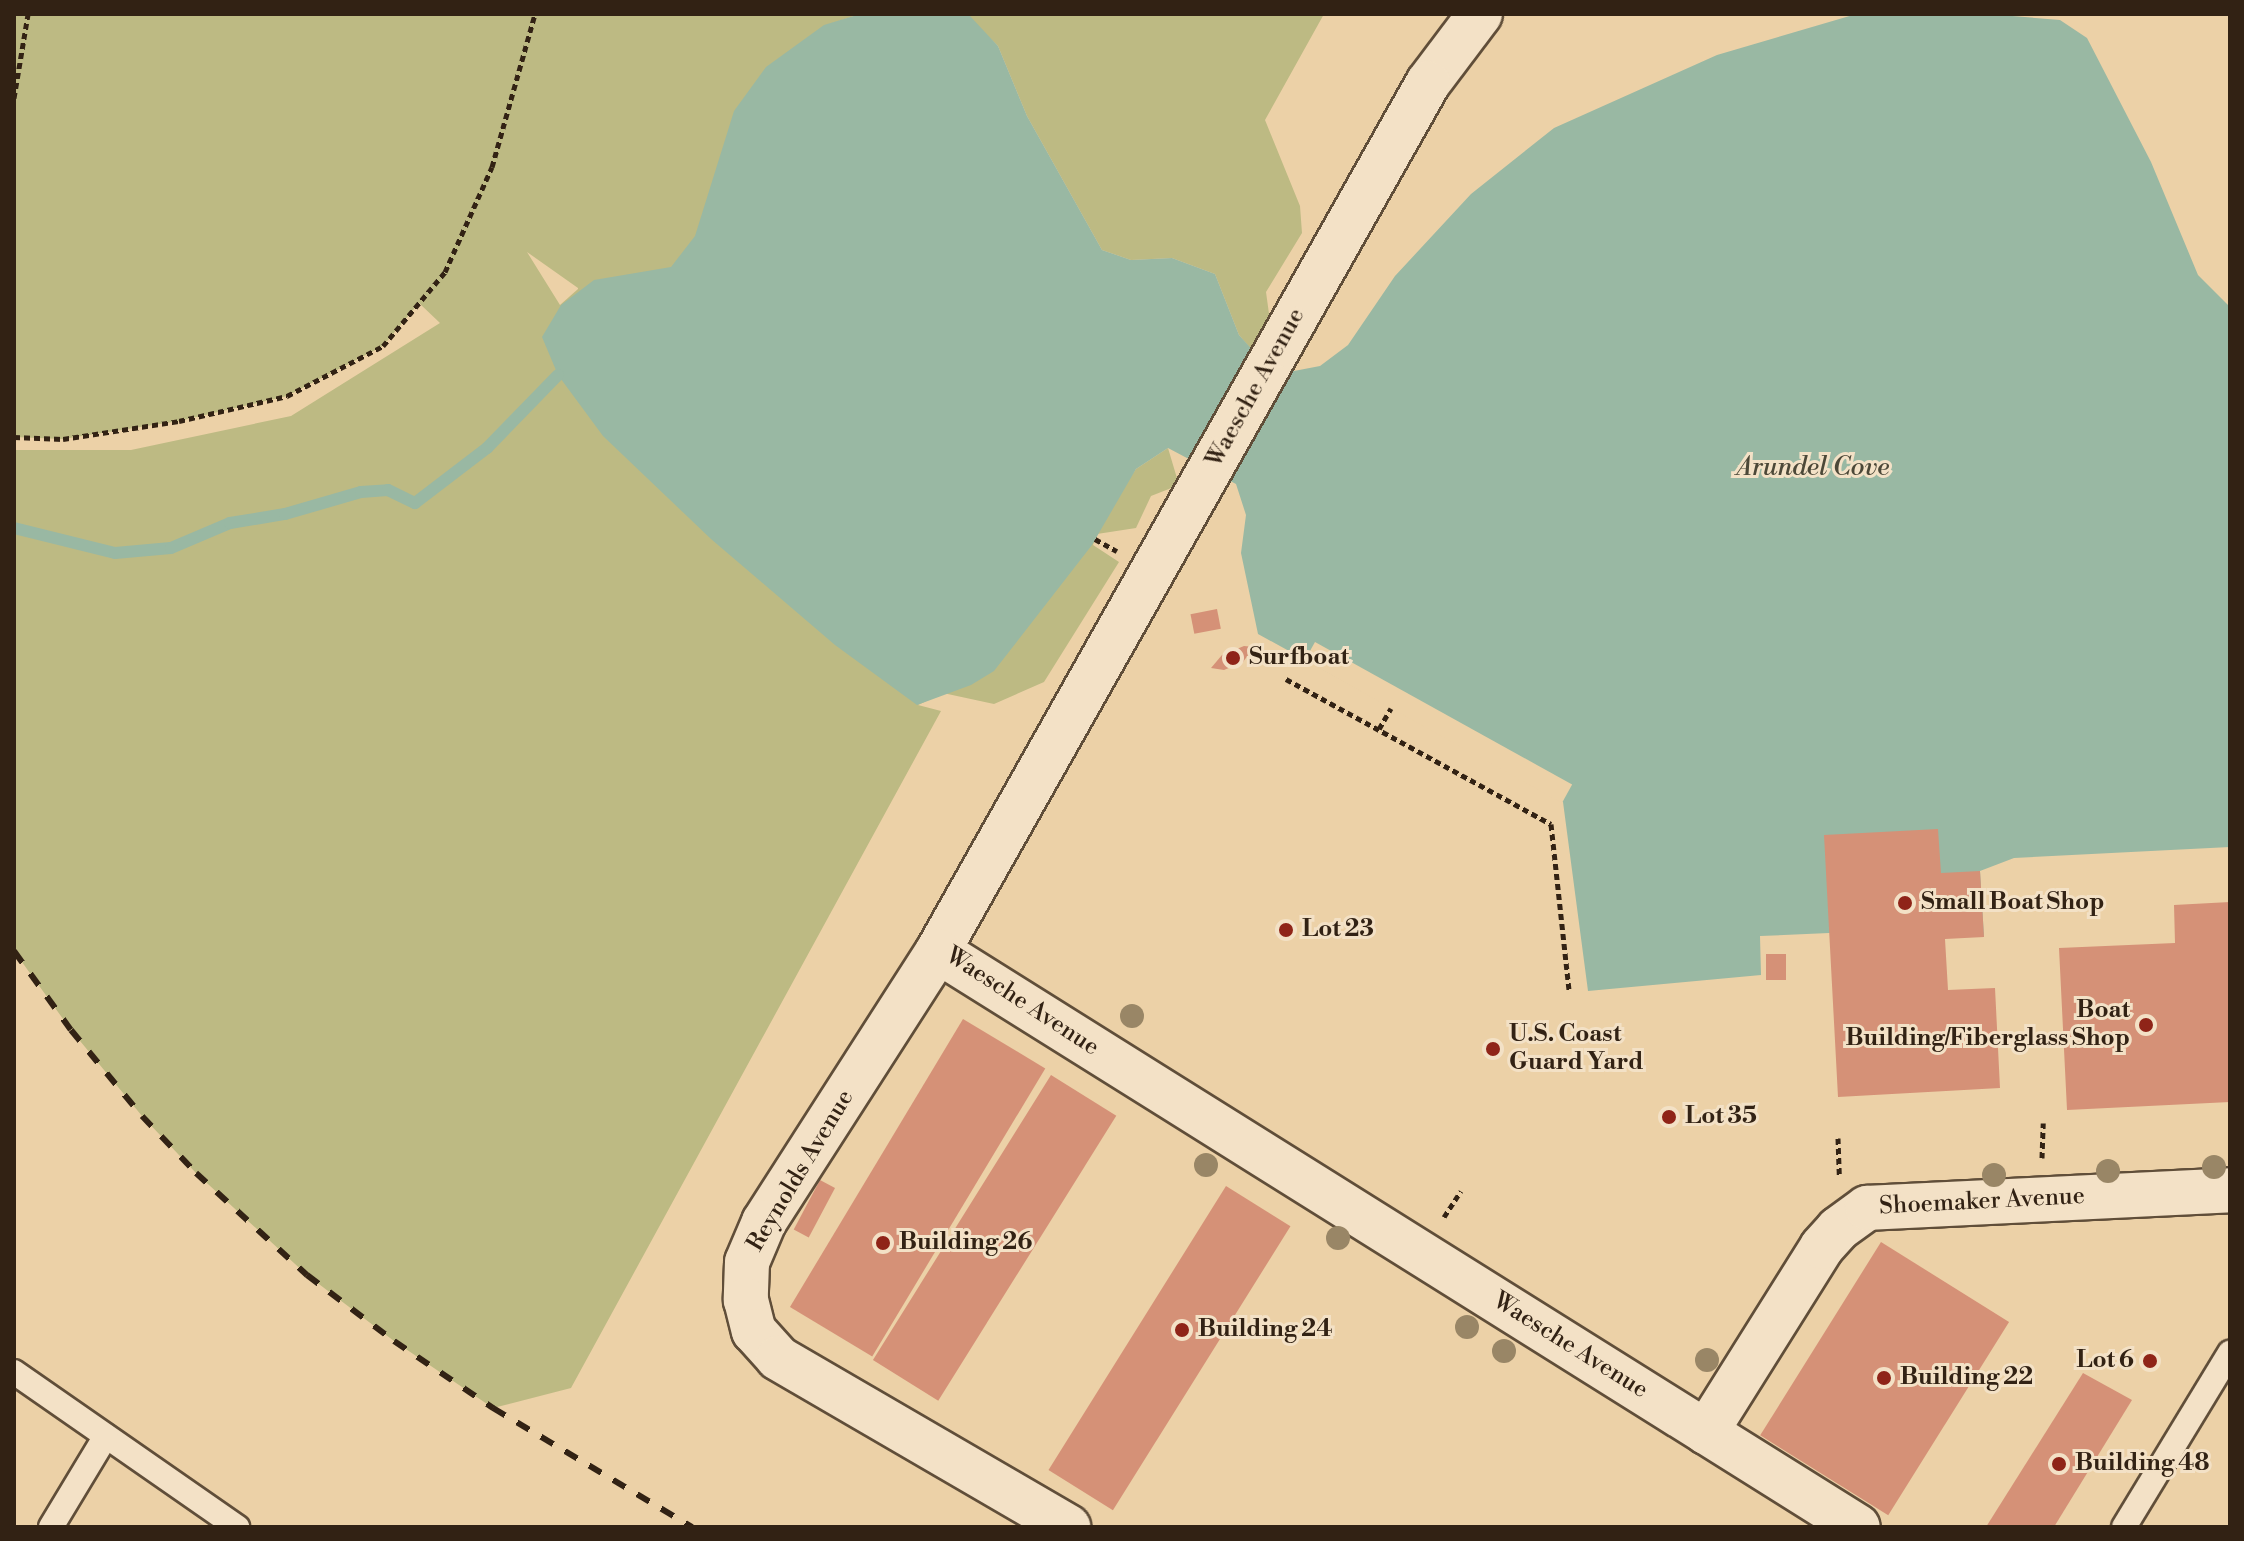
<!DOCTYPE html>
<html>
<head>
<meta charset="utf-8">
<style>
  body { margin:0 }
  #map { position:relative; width:2244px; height:1541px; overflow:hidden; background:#ecd1a7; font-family:"Libre Bodoni",serif }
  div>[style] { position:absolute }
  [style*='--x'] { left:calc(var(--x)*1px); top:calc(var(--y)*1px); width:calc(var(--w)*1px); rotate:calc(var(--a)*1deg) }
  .green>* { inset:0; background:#bdba83 }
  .water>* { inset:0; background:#99b8a3 }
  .pier>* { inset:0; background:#ecd1a7; transform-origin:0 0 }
  .stream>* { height:12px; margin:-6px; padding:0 6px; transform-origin:6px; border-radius:6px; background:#99b8a3 }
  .building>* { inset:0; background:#d59177; transform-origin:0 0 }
  .path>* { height:5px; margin-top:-2.5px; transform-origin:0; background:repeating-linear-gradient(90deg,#322214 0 6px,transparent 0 10px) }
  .roads { filter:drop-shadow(2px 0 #604e39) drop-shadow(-2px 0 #604e39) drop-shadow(0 2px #604e39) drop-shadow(0 -2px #604e39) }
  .service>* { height:24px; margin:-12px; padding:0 12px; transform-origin:12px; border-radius:12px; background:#f3e1c6 }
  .minor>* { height:44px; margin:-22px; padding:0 22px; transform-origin:22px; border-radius:22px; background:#f3e1c6 }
  .rail>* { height:6px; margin-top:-3px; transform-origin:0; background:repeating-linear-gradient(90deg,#322214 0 14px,transparent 0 28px) }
  .trees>* { width:24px; height:24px; margin:-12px; border-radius:50%; background:#998666 }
  .dots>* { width:22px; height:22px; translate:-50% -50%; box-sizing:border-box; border:4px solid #f3e1c6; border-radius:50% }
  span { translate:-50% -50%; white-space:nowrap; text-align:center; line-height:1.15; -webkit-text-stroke:6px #f3e1c6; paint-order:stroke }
  .street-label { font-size:24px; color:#322214 }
  .poi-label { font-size:24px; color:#322214; font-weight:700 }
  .left { translate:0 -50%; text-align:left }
  .right { translate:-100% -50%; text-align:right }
  .water-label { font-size:26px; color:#4c4838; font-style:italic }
  .frame { position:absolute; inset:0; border:16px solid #322214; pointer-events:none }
</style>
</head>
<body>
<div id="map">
  <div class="green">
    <i style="clip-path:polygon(evenodd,14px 14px,860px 14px,824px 26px,1118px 495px,1136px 469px,1168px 448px,1179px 485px,1151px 496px,1136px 528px,1097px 534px,1093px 545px,1119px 562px,1044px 682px,994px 704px,943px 693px,918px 705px,941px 711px,571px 1388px,493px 1408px,394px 1341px,307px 1275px,196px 1173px,142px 1116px,71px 1030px,14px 951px,14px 450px,131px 450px,291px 416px,440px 323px,419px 303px,383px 346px,287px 396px,179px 421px,63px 439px,14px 437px,14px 14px,527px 252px,578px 288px,578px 289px,560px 305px,527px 252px)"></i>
    <i style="clip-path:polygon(965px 14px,1324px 14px,1265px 120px,1300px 206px,1302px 233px,1266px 292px,1270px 321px,1252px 350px,1239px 335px,1215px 274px,1172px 258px,1131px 260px,1102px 250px,1027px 116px,998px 46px)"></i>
  </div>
  <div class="water">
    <i style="clip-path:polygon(860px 14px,970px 16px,998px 46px,1027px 116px,1102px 250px,1131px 260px,1172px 258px,1215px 274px,1239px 335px,1258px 356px,1294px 371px,1320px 366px,1348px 345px,1395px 276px,1471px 194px,1554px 128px,1717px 55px,1853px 15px,1988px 14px,2060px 20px,2087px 38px,2151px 162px,2198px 275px,2230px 307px,2230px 847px,2014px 858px,1980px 871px,1984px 937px,1829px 933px,1760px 936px,1761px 975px,1588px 991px,1563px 802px,1258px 634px,1241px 553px,1246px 515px,1236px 484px,1168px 448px,1136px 469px,1092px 545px,994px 671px,971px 685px,917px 705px,835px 645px,711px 539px,603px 436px,558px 375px,542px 337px,561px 305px,594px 280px,671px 267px,695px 236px,734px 111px,766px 67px,824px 25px)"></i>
  </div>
  <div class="pier">
    <i style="left:1315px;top:642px;width:294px;height:21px;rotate:29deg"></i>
  </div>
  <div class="stream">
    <i style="--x:14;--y:528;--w:104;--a:13.9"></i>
    <i style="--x:115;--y:553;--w:56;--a:-5.1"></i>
    <i style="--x:171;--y:548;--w:64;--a:-23"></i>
    <i style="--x:230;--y:523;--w:56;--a:-9.3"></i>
    <i style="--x:285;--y:514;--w:79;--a:-16.1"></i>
    <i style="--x:361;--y:492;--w:27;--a:-4"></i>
    <i style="--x:388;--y:490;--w:30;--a:26"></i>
    <i style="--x:415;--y:503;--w:91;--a:-37.4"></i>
    <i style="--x:487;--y:448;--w:102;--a:-45.8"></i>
  </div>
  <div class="building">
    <i style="left:1217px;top:609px;width:20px;height:27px;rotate:79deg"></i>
    <i style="clip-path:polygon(1244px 646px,1254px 647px,1243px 662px,1224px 670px,1211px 668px,1222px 655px)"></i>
    <i style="clip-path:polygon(1938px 829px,1941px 873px,1980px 871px,1984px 937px,1945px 939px,1948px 990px,1995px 988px,2000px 1088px,1838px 1097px,1824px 835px)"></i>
    <i style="clip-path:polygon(2230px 902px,2230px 1102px,2067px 1110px,2059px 948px,2175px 943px,2174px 905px)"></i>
    <i style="left:1786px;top:954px;width:26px;height:20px;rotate:90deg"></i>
    <i style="left:963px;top:1019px;width:96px;height:336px;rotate:31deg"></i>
    <i style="left:1051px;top:1075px;width:77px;height:336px;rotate:32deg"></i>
    <i style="left:820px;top:1180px;width:17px;height:56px;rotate:28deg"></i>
    <i style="left:1226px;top:1186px;width:76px;height:335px;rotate:32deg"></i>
    <i style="left:1881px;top:1242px;width:151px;height:228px;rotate:32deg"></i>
    <i style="clip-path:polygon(2083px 1373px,2132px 1400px,2054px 1527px,1986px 1527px)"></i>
  </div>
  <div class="path">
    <i style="--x:14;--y:98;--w:85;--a:-80.5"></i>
    <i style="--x:14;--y:437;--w:49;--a:2.3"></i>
    <i style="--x:63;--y:439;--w:117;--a:-8.8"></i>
    <i style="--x:179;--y:421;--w:111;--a:-13"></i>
    <i style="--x:287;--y:396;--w:108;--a:-27.5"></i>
    <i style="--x:383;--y:346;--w:97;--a:-50"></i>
    <i style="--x:445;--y:272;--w:115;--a:-65.9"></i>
    <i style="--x:492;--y:167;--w:159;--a:-74.3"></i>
    <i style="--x:1095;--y:539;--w:25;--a:29"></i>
    <i style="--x:1286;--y:679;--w:302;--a:28.7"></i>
    <i style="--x:1551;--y:824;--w:167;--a:83.8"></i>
    <i style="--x:1379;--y:729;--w:24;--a:-60"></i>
    <i style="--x:1838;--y:1138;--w:38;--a:88"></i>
    <i style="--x:2042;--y:1158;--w:35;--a:-88"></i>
    <i style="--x:1444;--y:1217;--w:31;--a:-57"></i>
  </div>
  <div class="roads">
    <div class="service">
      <i style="--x:14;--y:1372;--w:272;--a:34.8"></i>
      <i style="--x:51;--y:1527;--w:106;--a:-58.9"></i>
      <i style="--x:2124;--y:1527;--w:204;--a:-58.7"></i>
    </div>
    <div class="minor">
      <i style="--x:1480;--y:14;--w:86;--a:127"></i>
      <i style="--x:1428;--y:83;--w:997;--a:119.45"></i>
      <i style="--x:938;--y:951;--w:1085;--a:32.05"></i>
      <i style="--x:938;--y:951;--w:322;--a:122.7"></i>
      <i style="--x:764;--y:1222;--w:43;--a:113"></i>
      <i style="--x:747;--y:1262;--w:38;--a:92"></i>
      <i style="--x:746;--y:1300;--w:32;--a:76"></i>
      <i style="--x:754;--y:1331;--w:36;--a:48"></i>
      <i style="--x:778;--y:1358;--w:336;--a:30.2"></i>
      <i style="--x:1706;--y:1432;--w:218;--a:-57.9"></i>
      <i style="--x:1822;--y:1247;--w:24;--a:-48"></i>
      <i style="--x:1838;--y:1229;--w:36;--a:-36"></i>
      <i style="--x:1867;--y:1208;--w:363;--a:-2.8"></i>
    </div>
  </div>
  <div class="rail">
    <i style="--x:14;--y:951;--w:97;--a:54.2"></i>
    <i style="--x:71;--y:1030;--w:112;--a:50.5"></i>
    <i style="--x:142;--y:1116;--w:79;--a:46.5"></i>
    <i style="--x:196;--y:1173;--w:151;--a:42.6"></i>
    <i style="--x:307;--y:1275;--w:109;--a:37.2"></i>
    <i style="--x:394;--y:1341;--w:120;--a:34.1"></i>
    <i style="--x:493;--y:1408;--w:232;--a:30.9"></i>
  </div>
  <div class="trees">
    <i style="left:1132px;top:1016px"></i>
    <i style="left:1206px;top:1165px"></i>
    <i style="left:2214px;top:1167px"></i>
    <i style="left:2108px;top:1171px"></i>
    <i style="left:1994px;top:1175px"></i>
    <i style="left:1338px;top:1238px"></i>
    <i style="left:1467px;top:1327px"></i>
    <i style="left:1504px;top:1351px"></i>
    <i style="left:1707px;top:1360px"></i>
  </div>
  <div class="dots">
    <i style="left:1233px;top:658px;background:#8f2418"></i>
    <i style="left:1905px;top:903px;background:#8f2418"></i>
    <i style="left:1286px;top:930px;background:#8f2418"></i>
    <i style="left:2146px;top:1025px;background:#8f2418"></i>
    <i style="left:1493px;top:1049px;background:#8f2418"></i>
    <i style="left:1669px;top:1117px;background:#8f2418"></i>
    <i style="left:883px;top:1243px;background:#8f2418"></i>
    <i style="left:1182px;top:1330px;background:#8f2418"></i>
    <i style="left:2150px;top:1361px;background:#8f2418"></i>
    <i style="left:1884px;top:1378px;background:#8f2418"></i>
    <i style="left:2059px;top:1464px;background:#8f2418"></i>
  </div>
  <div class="street-label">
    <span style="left:1256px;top:388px;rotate:-61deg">Waesche Avenue</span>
    <span style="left:1022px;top:1002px;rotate:33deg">Waesche Avenue</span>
    <span style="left:801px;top:1171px;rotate:-59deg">Reynolds Avenue</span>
    <span style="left:1982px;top:1202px;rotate:-3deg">Shoemaker Avenue</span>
    <span style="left:1570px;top:1346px;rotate:32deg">Waesche Avenue</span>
  </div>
  <div class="poi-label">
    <span class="left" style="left:1249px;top:658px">Surfboat</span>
    <span class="left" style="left:1921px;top:903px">Small Boat Shop</span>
    <span class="left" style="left:1302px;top:930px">Lot 23</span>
    <span class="right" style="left:2130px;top:1025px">Boat<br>Building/Fiberglass Shop</span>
    <span class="left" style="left:1509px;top:1049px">U.S. Coast<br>Guard Yard</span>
    <span class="left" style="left:1685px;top:1117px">Lot 35</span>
    <span class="left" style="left:899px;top:1243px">Building 26</span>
    <span class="left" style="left:1198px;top:1330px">Building 24</span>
    <span class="right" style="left:2134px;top:1361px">Lot 6</span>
    <span class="left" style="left:1900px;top:1378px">Building 22</span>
    <span class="left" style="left:2075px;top:1464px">Building 48</span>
  </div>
  <div class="water-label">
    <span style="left:1813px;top:468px">Arundel Cove</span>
  </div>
  <div class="frame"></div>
</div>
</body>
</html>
